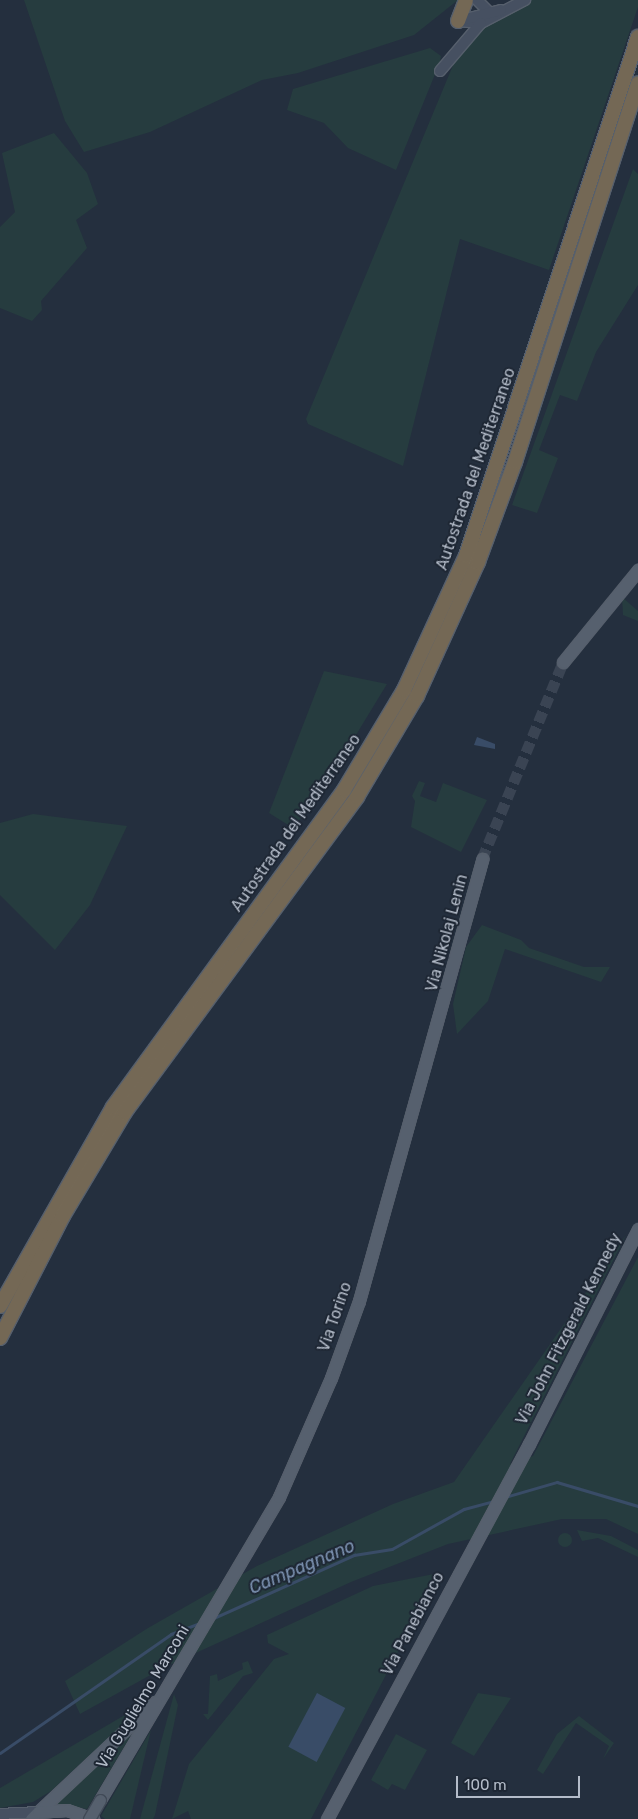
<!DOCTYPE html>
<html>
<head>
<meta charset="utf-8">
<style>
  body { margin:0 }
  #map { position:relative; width:638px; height:1819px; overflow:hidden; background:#242f3e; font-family:Rubik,sans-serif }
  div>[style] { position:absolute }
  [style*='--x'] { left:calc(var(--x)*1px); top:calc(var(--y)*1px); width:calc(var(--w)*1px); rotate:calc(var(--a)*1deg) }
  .green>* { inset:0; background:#263c3f }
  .round { border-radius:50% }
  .water>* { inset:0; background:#394c67; transform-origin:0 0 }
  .stream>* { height:2.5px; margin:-1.25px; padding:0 1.25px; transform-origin:1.25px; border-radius:1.25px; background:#394c67 }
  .primary-tunnel>* { height:11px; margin-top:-5.5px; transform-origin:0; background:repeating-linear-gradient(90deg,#3a4453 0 11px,transparent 0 16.5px) }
  .roads { filter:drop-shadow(1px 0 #565f6c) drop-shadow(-1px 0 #565f6c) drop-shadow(0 1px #565f6c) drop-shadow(0 -1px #565f6c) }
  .secondary>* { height:10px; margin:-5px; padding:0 5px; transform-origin:5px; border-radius:5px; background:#465061 }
  .primary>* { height:11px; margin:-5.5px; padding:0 5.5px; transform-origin:5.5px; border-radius:5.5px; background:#56606e }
  .highway>* { height:14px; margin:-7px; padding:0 7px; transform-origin:7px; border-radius:7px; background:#746855 }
  .bridges { filter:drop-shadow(1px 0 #414a57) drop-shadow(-1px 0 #414a57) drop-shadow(0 1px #414a57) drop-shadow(0 -1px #414a57) }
  .primary-bridge>* { height:11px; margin:-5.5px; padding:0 5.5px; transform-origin:5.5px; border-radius:5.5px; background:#56606e }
  span { translate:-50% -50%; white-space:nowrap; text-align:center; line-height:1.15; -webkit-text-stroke:4px #1d2633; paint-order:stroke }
  .street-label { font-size:16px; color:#b4bcc9 }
  .water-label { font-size:18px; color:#7c92b1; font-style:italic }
  .scale { position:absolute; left:456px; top:1776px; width:124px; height:22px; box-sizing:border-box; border:2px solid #b4bcc9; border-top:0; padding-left:6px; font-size:15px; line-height:18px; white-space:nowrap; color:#b4bcc9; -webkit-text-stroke:4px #1d2633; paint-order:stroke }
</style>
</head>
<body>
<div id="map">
  <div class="green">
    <i style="clip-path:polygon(24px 0,458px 0,414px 35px,298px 73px,262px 80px,150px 132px,84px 152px,65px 121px)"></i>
    <i style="clip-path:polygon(532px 0,638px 0,638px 7px,549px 270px,460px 239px,403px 466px,308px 424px,306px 419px,461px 46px,478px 30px)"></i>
    <i style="clip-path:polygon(430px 48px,441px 56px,440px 62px,396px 170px,348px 148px,324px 123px,287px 110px,293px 89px)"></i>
    <i style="clip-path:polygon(54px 133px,87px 173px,98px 204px,76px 220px,87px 248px,41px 301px,42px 310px,32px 321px,0 308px,0 227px,15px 212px,2px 153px)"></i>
    <i style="clip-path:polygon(633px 169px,638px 174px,638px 285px,596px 352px,577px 401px,560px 395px,539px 450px,558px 458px,537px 513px,512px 505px)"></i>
    <i style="clip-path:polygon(622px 597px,638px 611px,638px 621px,623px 615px)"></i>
    <i style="clip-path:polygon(324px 671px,387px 684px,325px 786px,293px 828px,269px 813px)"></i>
    <i style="clip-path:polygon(419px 781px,425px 783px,420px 796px,436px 802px,443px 783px,487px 800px,461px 852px,411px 827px,415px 801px,412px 796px)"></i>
    <i style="clip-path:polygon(33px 814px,127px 826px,90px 905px,55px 950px,0 895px,0 823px)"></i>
    <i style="clip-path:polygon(482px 925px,521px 940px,529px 948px,584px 967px,610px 967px,601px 982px,505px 949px,488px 1001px,457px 1034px,453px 1004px,466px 947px)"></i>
    <i style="clip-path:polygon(626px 1235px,510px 1464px,533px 1456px,638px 1257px,638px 1534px,606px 1519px,562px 1519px,448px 1544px,351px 1582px,165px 1667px,80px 1714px,65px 1681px,148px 1628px,257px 1566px,393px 1504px,454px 1482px)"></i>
    <i style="clip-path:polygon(577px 1530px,611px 1536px,638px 1550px,638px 1557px,598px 1538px,582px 1541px)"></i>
    <i class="round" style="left:558px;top:1533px;width:14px;height:14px"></i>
    <i style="clip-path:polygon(439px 1573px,311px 1819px,191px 1819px,188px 1811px,172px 1819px,189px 1764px,274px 1659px,289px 1654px,268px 1643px,267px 1635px,373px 1586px)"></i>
    <i style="clip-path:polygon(248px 1661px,253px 1673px,243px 1676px,208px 1720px,203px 1714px,208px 1714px,210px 1676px,217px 1674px,218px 1681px,243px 1669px,242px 1663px)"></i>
    <i style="clip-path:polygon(478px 1693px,511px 1698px,474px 1756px,451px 1743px)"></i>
    <i style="clip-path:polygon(174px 1694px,178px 1705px,155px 1815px,153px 1819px,140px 1819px)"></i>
    <i style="clip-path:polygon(130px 1712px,132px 1716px,51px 1791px,33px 1802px,0 1808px,0 1788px)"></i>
    <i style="clip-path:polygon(579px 1716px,614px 1743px,603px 1759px,609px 1746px,576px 1723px,543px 1774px,537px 1770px,557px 1734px)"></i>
    <i style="clip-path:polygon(139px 1722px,87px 1809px,51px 1805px)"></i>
    <i style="clip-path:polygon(151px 1730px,130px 1819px,105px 1819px,101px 1816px)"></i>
    <i style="clip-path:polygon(396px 1734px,427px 1750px,405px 1790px,392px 1784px,388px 1790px,371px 1780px)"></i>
  </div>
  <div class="water">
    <i style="clip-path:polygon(477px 737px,495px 744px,495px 749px,474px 745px)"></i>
    <i style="left:317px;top:1693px;width:32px;height:61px;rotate:28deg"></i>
  </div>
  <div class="stream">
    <i style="--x:505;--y:1497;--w:54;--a:-16.1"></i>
    <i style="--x:557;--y:1482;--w:84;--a:16.5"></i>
    <i style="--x:214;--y:1618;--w:154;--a:-24.2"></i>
    <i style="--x:354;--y:1555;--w:38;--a:-9"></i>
    <i style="--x:392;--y:1549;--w:82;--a:-29.1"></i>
    <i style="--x:464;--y:1509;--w:30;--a:-15"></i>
    <i style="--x:0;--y:1753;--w:208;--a:-34.8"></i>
    <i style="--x:171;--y:1634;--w:30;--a:-21"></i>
  </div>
  <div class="primary-tunnel">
    <i style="--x:482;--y:859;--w:213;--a:-67.6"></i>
  </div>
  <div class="roads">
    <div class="secondary">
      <i style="--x:477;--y:0;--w:16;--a:45"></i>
      <i style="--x:458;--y:21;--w:23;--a:5"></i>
      <i style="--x:481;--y:23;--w:50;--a:-27.6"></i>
      <i style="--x:458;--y:21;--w:44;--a:-14.3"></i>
      <i style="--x:440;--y:71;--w:63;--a:-49.5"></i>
      <i style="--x:0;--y:1814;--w:38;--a:-3"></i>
    </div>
    <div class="primary">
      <i style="--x:563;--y:662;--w:119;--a:-50.8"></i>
      <i style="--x:100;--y:1800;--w:352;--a:-59.4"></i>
      <i style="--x:279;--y:1497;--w:130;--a:-66.4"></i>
      <i style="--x:331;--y:1378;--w:82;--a:-70"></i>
      <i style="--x:359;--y:1301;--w:459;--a:-74.4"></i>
      <i style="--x:38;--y:1812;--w:161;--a:-43.2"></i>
      <i style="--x:31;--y:1819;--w:10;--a:-45"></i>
      <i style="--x:38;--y:1812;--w:29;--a:-4"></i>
      <i style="--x:67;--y:1810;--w:28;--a:19"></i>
      <i style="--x:327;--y:1819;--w:426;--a:-61.7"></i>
      <i style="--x:529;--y:1444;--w:241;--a:-63.1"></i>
    </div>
    <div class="highway">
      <i style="--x:458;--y:21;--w:22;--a:-69"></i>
      <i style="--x:0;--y:1306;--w:229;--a:-60.4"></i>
      <i style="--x:113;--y:1107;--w:392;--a:-53.9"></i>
      <i style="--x:344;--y:790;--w:117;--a:-59"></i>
      <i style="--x:404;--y:690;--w:148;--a:-65.2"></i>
      <i style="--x:466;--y:556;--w:547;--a:-71.66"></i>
      <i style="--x:0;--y:1338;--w:137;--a:-62.7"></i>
      <i style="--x:63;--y:1216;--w:121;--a:-59.2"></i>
      <i style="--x:125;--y:1112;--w:391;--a:-53.6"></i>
      <i style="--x:357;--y:797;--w:117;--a:-59.3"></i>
      <i style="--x:417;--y:696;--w:147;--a:-65.5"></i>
      <i style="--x:478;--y:562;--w:107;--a:-69.7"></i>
      <i style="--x:515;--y:462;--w:398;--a:-72"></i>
    </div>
  </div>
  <div class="bridges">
    <div class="primary-bridge">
      <i style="--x:89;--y:1819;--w:22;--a:-60"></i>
    </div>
  </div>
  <div class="street-label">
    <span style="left:476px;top:469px;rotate:-71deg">Autostrada del Mediterraneo</span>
    <span style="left:296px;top:823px;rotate:-55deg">Autostrada del Mediterraneo</span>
    <span style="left:447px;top:933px;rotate:-75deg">Via Nikolaj Lenin</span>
    <span style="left:335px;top:1317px;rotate:-71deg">Via Torino</span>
    <span style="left:569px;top:1329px;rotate:-63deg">Via John Fitzgerald Kennedy</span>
    <span style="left:413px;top:1624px;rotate:-62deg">Via Panebianco</span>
    <span style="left:143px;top:1697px;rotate:-59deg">Via Guglielmo Marconi</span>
  </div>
  <div class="water-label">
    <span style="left:302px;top:1567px;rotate:-23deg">Campagnano</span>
  </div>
  <div class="scale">100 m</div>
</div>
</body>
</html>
